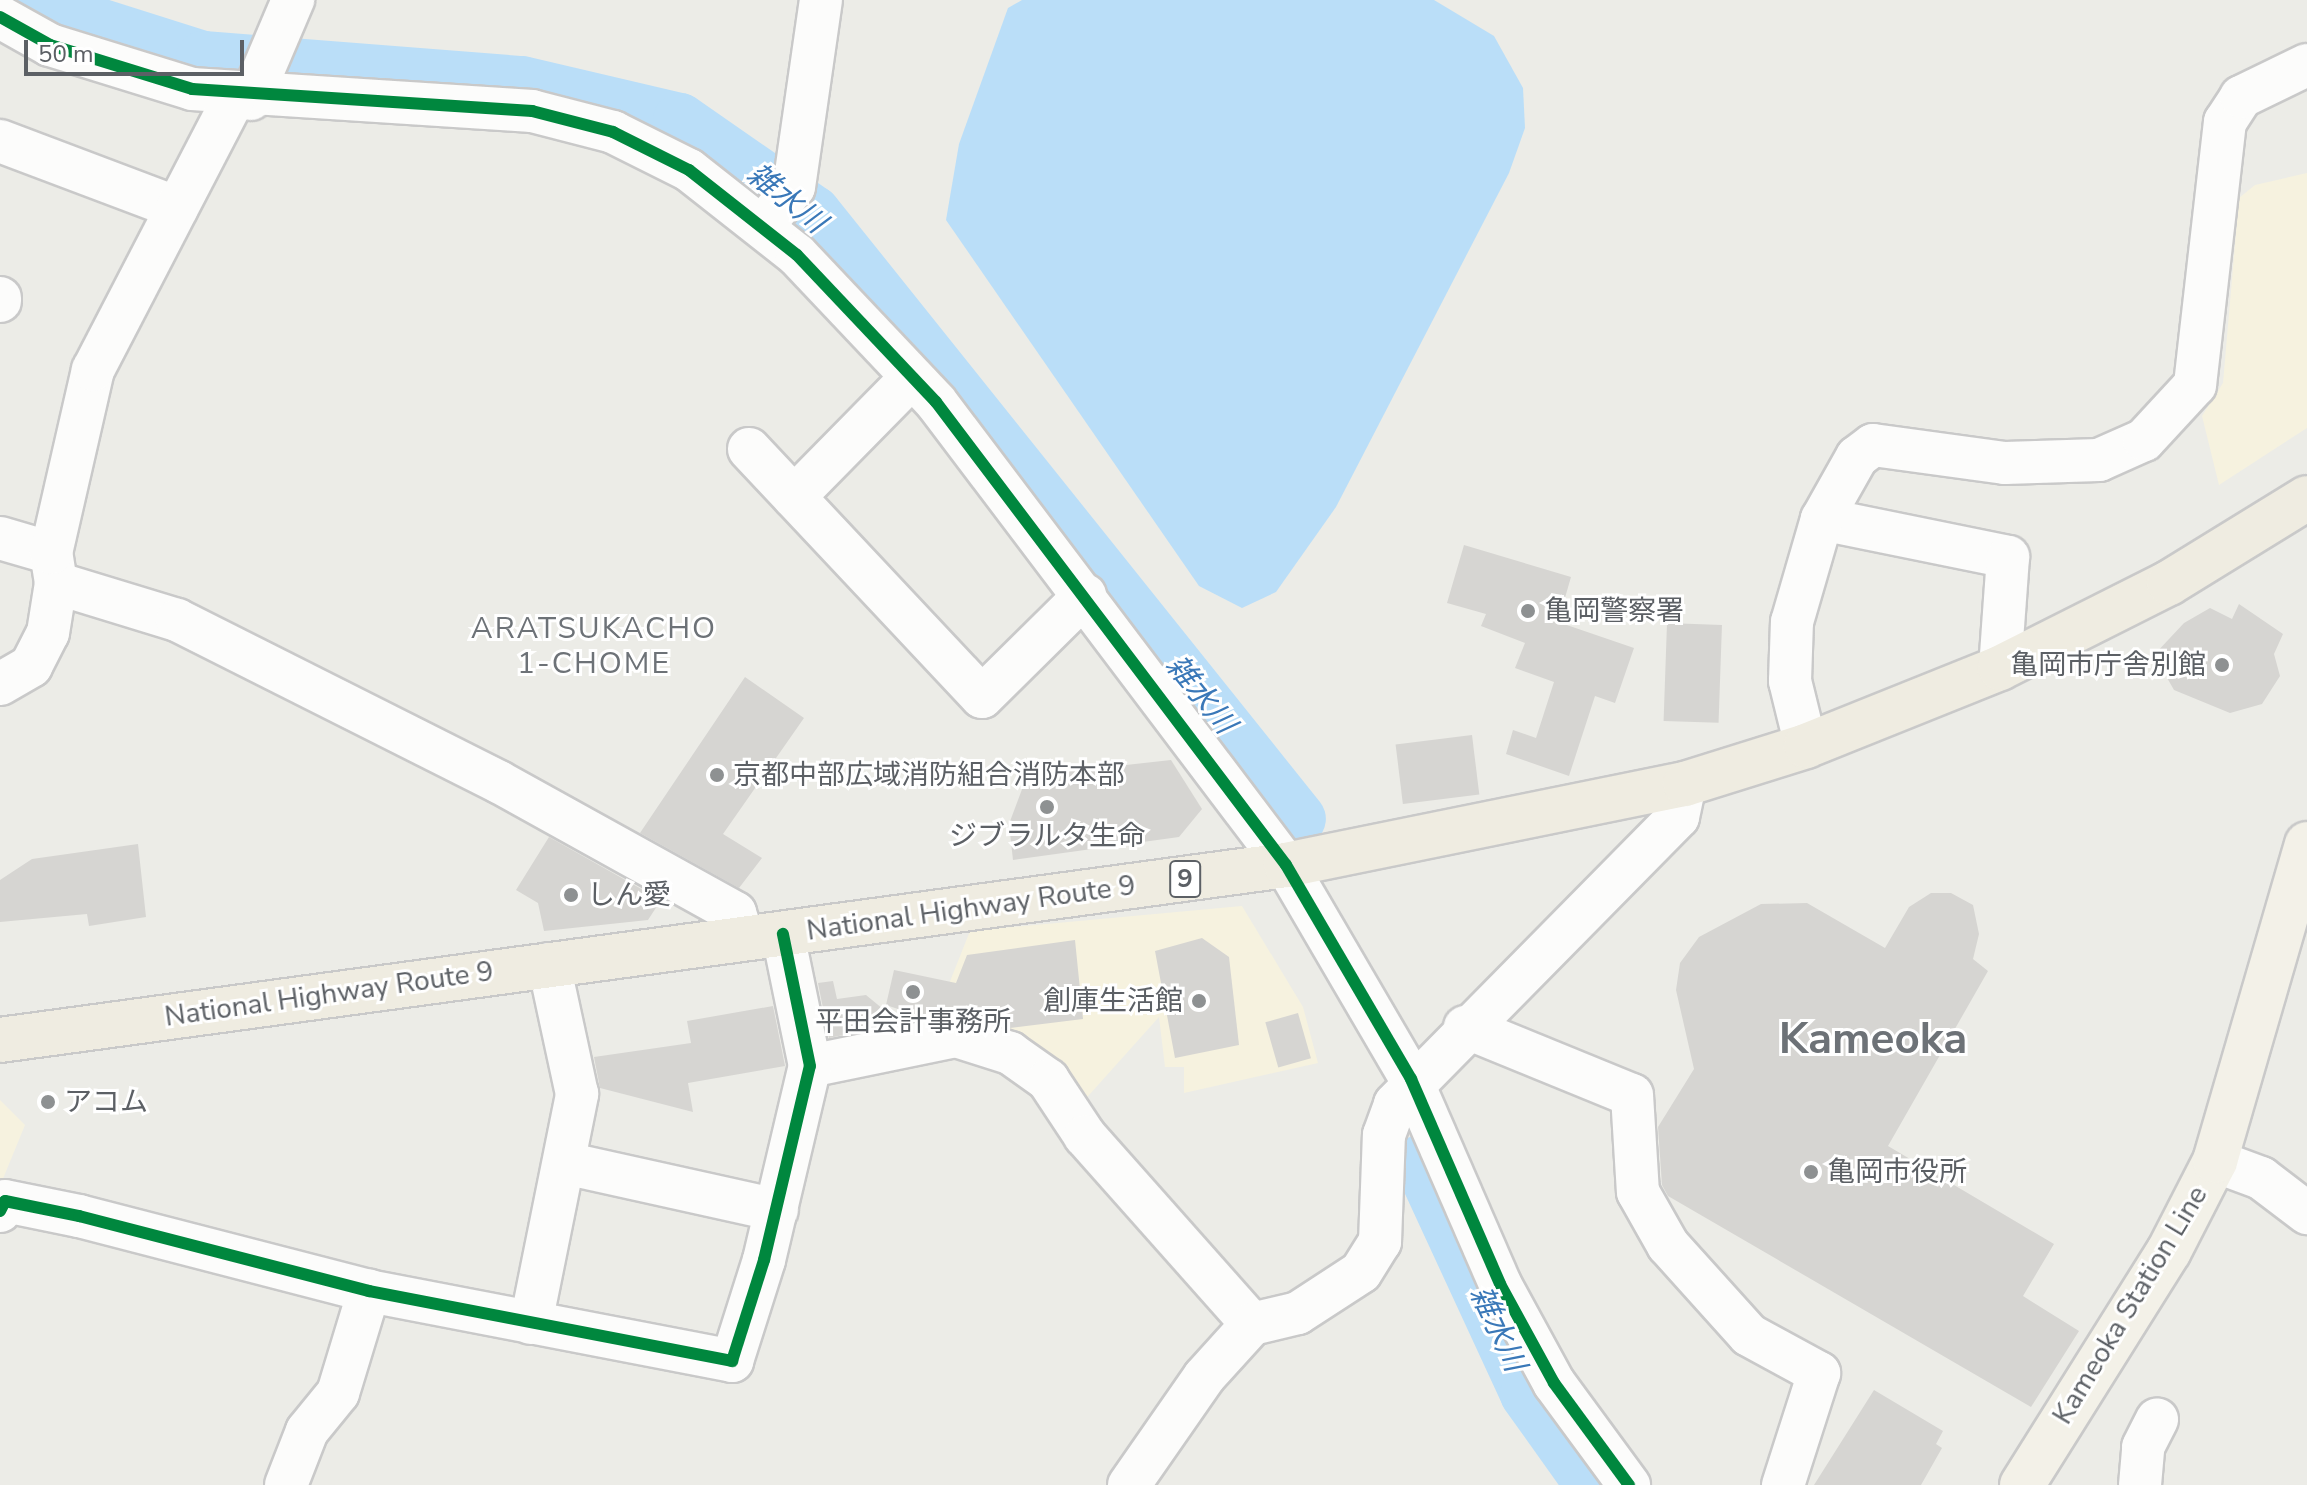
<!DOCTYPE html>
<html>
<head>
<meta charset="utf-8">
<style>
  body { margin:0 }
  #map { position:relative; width:2307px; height:1485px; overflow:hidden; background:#ecece7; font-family:"Nunito Sans","Noto Sans JP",sans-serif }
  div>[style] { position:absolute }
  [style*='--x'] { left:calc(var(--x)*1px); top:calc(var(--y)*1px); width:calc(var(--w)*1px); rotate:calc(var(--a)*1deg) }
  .commercial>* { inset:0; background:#f6f2df }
  .water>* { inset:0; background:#badef8 }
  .river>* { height:54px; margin:-27px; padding:0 27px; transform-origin:27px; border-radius:27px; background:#badef8 }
  .building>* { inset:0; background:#d6d5d2; transform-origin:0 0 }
  .roads { filter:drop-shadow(2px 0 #c9c9c9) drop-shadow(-2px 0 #c9c9c9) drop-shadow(0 2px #c9c9c9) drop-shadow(0 -2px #c9c9c9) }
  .minor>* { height:42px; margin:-21px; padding:0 21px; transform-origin:21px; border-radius:21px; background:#fcfcfb }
  .major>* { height:44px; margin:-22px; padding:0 22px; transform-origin:22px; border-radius:22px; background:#f3f1e8 }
  .highway>* { height:44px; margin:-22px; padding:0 22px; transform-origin:22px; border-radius:22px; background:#efece1 }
  .cycleway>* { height:12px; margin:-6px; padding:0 6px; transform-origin:6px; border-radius:6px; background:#00873e }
  .dots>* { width:22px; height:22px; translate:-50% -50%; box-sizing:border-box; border:4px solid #fff; border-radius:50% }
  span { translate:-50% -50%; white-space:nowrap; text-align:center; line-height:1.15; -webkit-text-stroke:6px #fff; paint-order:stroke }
  .shield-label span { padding:2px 6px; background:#fff; border:2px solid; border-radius:6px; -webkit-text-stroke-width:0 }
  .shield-label { font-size:26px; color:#5c6065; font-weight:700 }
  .poi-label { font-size:28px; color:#5c6065 }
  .left { translate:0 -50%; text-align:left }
  .right { translate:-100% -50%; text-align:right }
  .street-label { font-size:28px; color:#5c6065 }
  .water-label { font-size:30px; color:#3a78b8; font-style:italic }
  .neighbourhood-label { font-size:30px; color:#6d7277; letter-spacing:2px }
  .town-label { font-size:44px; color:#6d7277; font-weight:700 }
  .scale { position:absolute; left:24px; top:40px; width:220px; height:36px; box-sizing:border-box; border:4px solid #5c6065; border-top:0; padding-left:10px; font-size:24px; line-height:28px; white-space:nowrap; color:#5c6065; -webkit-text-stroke:6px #fff; paint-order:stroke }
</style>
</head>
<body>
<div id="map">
  <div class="commercial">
    <i style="clip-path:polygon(2307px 173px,2307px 428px,2219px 485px,2202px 416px,2223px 383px,2239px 198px,2255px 185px)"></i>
    <i style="clip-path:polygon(1242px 906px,1303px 1007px,1318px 1063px,1184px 1093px,1184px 1067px,1165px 1067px,1159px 1017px,1081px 1104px,933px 1024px,970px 931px)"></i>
    <i style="clip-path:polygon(0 1100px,25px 1125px,0 1186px)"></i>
  </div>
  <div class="water">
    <i style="clip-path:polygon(1022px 0,1434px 0,1494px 36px,1523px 88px,1525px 128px,1509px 173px,1336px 507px,1276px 592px,1242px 608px,1199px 586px,946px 220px,959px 144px,1008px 8px)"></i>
  </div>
  <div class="river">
    <i style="--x:20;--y:0;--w:192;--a:17.6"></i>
    <i style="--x:203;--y:58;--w:320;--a:4.5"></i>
    <i style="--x:522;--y:83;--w:162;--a:13.2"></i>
    <i style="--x:680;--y:120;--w:163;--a:34.8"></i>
    <i style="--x:814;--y:213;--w:776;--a:51.33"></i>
    <i style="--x:1420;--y:1162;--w:255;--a:65.2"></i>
    <i style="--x:1527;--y:1394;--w:112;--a:54.5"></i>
  </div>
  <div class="building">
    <i style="clip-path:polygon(1464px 545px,1571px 577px,1558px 622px,1634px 648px,1615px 703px,1595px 696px,1569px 776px,1506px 754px,1513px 730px,1536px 738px,1554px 682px,1515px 668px,1525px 643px,1481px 626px,1486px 614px,1447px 603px)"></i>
    <i style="clip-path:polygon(2239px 604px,2283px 634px,2274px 654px,2280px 676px,2262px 704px,2230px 713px,2174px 690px,2154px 655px,2184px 623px,2210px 608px,2232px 619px)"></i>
    <i style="left:1667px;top:623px;width:55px;height:98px;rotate:2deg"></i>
    <i style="clip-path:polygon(745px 677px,804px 718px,723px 834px,762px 858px,739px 888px,640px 833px)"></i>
    <i style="left:1472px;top:735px;width:60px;height:77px;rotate:83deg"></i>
    <i style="clip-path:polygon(1171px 760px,1202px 809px,1179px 837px,1013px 860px,1009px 824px,1027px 776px)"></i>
    <i style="clip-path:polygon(549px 837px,661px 900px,648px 920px,544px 931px,538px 903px,516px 890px)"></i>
    <i style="clip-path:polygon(138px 844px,146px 917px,89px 926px,87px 914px,0 922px,0 880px,32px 859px)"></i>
    <i style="clip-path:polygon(1931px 893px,1951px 893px,1973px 905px,1979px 934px,1973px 959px,1988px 971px,1888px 1146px,2054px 1244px,2023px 1296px,2079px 1331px,2031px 1407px,1668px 1196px,1662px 1185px,1658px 1127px,1694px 1069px,1676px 990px,1680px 963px,1699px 937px,1761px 904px,1807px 903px,1885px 948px,1909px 907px)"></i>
    <i style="clip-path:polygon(1202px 938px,1229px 957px,1239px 1045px,1175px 1058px,1155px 951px)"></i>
    <i style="clip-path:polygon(1075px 940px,1083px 1019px,1010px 1028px,963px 1013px,925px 1018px,886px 1005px,894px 970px,956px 983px,967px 955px)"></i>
    <i style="clip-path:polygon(833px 981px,837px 999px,866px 995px,900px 1023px,829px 1038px,818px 983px)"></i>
    <i style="clip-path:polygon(773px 1006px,785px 1066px,688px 1083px,693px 1112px,600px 1088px,594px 1057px,691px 1043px,687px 1021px)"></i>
    <i style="left:1298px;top:1013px;width:47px;height:34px;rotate:74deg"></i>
    <i style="clip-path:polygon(1874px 1390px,1943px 1431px,1936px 1444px,1942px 1448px,1921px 1485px,1814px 1485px)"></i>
  </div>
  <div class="roads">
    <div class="minor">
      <i style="--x:0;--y:17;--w:57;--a:29.2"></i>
      <i style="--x:50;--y:45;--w:149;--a:17.2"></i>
      <i style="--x:192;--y:89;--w:341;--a:3.7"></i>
      <i style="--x:532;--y:111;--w:84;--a:14.5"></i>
      <i style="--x:613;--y:132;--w:85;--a:26.6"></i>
      <i style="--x:689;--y:170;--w:137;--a:38.2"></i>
      <i style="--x:797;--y:255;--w:202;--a:46.6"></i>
      <i style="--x:936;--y:402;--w:580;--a:52.91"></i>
      <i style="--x:1286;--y:865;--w:248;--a:59.7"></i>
      <i style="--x:1411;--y:1079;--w:223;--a:66.5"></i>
      <i style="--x:1500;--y:1284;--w:113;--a:61.4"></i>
      <i style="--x:1554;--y:1383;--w:127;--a:53.7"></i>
      <i style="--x:251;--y:99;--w:108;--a:-67"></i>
      <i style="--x:0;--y:141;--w:189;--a:20.7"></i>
      <i style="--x:764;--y:225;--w:48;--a:-51.7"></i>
      <i style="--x:794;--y:187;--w:189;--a:-81.8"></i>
      <i style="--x:0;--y:298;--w:3;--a:90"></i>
      <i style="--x:749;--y:449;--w:340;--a:46.8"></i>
      <i style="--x:982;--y:697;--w:145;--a:-44.7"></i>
      <i style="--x:794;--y:497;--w:168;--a:-45.5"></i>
      <i style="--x:1822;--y:519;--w:190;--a:11.5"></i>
      <i style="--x:2008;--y:557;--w:111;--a:94.1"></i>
      <i style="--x:0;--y:538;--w:53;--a:16.4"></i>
      <i style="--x:56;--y:583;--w:127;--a:17"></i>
      <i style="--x:177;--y:620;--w:360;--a:26.7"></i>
      <i style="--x:499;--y:782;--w:270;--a:29"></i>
      <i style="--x:735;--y:913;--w:26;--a:72"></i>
      <i style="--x:0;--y:684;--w:36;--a:-30"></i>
      <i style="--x:31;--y:666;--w:37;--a:-63"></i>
      <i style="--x:48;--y:633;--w:51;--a:-80.9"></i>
      <i style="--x:56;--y:583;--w:30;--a:-99"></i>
      <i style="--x:51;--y:553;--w:188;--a:-77.1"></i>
      <i style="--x:93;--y:370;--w:309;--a:-62.6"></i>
      <i style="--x:1806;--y:746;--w:67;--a:-103.8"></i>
      <i style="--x:1790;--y:681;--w:59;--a:-88.1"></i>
      <i style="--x:1792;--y:622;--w:107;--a:-73.8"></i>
      <i style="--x:1822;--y:519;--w:71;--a:-60.6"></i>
      <i style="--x:1857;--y:457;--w:20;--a:-37"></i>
      <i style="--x:1873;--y:445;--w:133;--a:7.8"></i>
      <i style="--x:2005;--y:463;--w:94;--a:-1.8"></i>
      <i style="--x:2099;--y:460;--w:49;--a:-24"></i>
      <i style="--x:2144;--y:440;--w:75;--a:-47.2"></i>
      <i style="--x:2195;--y:385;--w:265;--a:-83.5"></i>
      <i style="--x:2225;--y:122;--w:30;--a:-57"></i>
      <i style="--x:2241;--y:97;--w:73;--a:-25.9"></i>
      <i style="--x:1465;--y:1027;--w:180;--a:22.2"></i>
      <i style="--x:1632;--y:1095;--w:97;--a:86.5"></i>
      <i style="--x:1638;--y:1192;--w:61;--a:60.5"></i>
      <i style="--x:1668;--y:1245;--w:121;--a:48"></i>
      <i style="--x:1749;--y:1335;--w:80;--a:28.5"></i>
      <i style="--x:1819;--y:1373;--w:118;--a:107.8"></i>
      <i style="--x:810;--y:1066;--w:149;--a:-11.6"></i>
      <i style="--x:956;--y:1036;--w:57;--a:17.5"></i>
      <i style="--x:1010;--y:1053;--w:47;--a:35.4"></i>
      <i style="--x:1048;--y:1080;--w:67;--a:56.5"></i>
      <i style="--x:1085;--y:1136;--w:251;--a:48.4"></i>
      <i style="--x:2215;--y:1161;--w:49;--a:20.3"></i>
      <i style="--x:2261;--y:1178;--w:58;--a:37.3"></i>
      <i style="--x:565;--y:1163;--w:217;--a:12.5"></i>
      <i style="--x:0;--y:1211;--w:11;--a:-63"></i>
      <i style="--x:5;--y:1201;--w:76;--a:11.5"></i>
      <i style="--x:79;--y:1216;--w:300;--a:14.5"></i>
      <i style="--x:369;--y:1291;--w:370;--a:10.9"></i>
      <i style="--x:732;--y:1361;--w:106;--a:-72.4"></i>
      <i style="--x:764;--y:1260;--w:199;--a:-76.7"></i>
      <i style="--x:810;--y:1066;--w:135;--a:-101.6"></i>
      <i style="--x:531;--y:1323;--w:234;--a:-78.6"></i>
      <i style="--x:577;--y:1094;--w:133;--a:-102.2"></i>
      <i style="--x:286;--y:1485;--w:58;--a:-68.7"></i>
      <i style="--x:307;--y:1431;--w:49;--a:-50.8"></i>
      <i style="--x:338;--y:1393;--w:107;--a:-73.1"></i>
      <i style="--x:1129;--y:1485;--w:131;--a:-55.2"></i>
      <i style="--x:1204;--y:1377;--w:72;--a:-47.8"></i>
      <i style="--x:1252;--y:1324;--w:47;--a:-13.4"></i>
      <i style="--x:1298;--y:1313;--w:75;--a:-33.1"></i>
      <i style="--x:1361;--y:1272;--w:36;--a:-58"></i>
      <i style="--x:1380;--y:1242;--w:107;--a:-87.9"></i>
      <i style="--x:1384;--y:1135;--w:33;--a:-70"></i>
      <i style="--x:1395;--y:1104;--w:403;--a:-45.4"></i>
      <i style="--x:1678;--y:817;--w:34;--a:-78"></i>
      <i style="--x:2140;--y:1485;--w:38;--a:-85"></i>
      <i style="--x:2143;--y:1447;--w:31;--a:-63"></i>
    </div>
    <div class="major">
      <i style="--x:2022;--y:1485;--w:276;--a:-57.9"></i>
      <i style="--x:2169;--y:1251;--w:101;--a:-62.9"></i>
      <i style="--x:2215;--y:1161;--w:330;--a:-73.8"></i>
    </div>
    <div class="highway">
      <i style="--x:0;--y:1040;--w:1298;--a:-7.75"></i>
      <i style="--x:1286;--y:865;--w:407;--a:-11.5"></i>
      <i style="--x:1685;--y:784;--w:127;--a:-17.4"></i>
      <i style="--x:1806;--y:746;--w:209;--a:-21.9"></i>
      <i style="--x:2000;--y:668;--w:189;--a:-26.7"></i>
      <i style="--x:2169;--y:583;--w:162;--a:-31.6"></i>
    </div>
  </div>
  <div class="cycleway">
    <i style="--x:0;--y:17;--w:57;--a:29.2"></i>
    <i style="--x:50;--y:45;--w:149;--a:17.2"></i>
    <i style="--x:192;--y:89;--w:341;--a:3.7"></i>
    <i style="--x:532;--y:111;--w:84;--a:14.5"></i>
    <i style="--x:613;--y:132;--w:85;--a:26.6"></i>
    <i style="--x:689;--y:170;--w:137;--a:38.2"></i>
    <i style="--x:797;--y:255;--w:202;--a:46.6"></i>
    <i style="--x:936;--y:402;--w:580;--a:52.91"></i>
    <i style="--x:1286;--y:865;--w:248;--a:59.7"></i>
    <i style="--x:1411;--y:1079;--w:223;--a:66.5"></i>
    <i style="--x:1500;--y:1284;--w:113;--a:61.4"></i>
    <i style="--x:1554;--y:1383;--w:127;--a:53.7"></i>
    <i style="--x:0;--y:1211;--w:11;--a:-63"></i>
    <i style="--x:5;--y:1201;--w:76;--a:11.5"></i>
    <i style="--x:79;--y:1216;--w:300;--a:14.5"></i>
    <i style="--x:369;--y:1291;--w:370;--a:10.9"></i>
    <i style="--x:732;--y:1361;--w:106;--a:-72.4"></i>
    <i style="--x:764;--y:1260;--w:199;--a:-76.7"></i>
    <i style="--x:810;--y:1066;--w:135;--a:-101.6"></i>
  </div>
  <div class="dots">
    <i style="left:1528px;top:611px;background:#8e9192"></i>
    <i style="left:2222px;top:665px;background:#8e9192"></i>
    <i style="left:717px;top:775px;background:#8e9192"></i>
    <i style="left:1047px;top:807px;background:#8e9192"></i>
    <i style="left:571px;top:895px;background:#8e9192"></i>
    <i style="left:913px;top:992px;background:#8e9192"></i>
    <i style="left:1199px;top:1001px;background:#8e9192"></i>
    <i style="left:48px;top:1102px;background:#8e9192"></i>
    <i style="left:1811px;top:1172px;background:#8e9192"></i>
  </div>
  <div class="shield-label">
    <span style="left:1185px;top:879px">9</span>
  </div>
  <div class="poi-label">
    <span class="left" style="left:1544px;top:611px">亀岡警察署</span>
    <span class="right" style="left:2206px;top:665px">亀岡市庁舎別館</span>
    <span class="left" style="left:733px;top:775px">京都中部広域消防組合消防本部</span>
    <span style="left:1047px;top:836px">ジブラルタ生命</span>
    <span class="left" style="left:587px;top:895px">しん愛</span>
    <span class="right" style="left:1183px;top:1001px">創庫生活館</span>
    <span style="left:913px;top:1022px">平田会計事務所</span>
    <span class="left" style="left:64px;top:1102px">アコム</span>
    <span class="left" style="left:1827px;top:1172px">亀岡市役所</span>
  </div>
  <div class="street-label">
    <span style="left:971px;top:908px;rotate:-8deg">National Highway Route 9</span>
    <span style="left:329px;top:994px;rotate:-8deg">National Highway Route 9</span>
    <span style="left:2130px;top:1305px;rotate:-59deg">Kameoka Station Line</span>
  </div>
  <div class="water-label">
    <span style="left:786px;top:199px;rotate:39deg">雑水川</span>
    <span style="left:1200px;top:695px;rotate:51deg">雑水川</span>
    <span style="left:1497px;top:1329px;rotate:65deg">雑水川</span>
  </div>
  <div class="neighbourhood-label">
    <span style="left:594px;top:646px">ARATSUKACHO<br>1-CHOME</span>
  </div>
  <div class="town-label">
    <span style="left:1873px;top:1039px">Kameoka</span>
  </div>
  <div class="scale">50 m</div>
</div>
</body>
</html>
